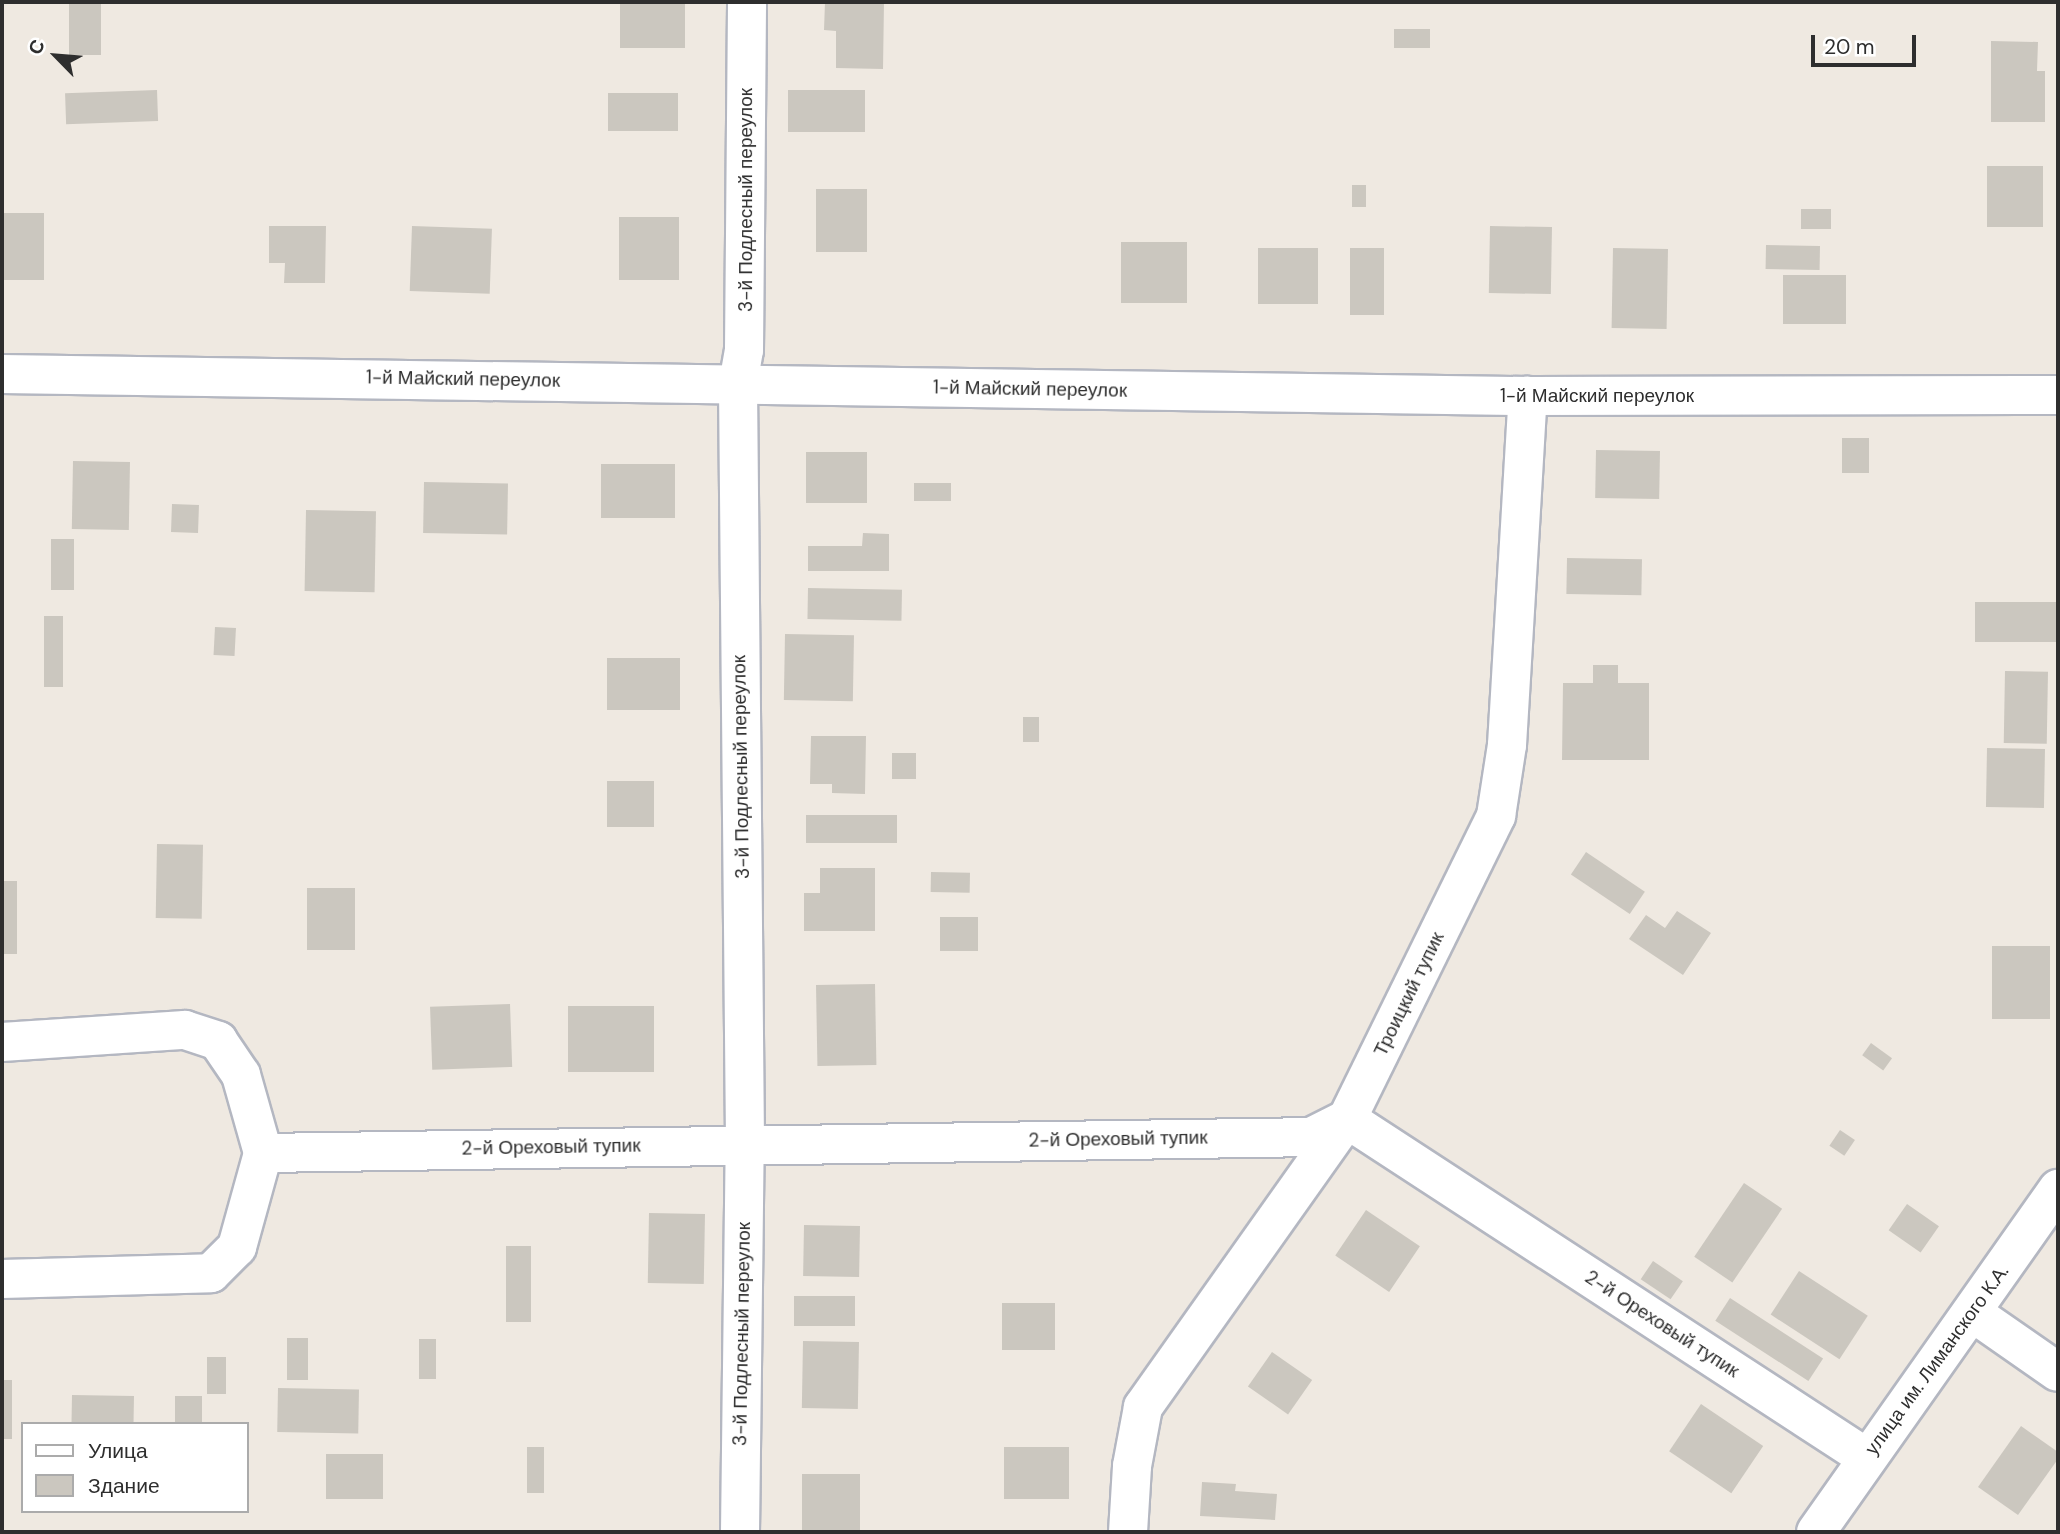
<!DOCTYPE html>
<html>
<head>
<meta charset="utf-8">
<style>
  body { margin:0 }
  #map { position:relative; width:2060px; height:1534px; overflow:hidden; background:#efe9e1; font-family:"DM Sans",sans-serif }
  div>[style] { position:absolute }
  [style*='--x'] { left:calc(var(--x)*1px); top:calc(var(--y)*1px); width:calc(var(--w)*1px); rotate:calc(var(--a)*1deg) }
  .building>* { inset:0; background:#cbc7bf; transform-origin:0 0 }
  .roads { filter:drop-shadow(2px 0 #b4b7c1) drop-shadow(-2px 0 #b4b7c1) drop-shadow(0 2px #b4b7c1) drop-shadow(0 -2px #b4b7c1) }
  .minor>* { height:38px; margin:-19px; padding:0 19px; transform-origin:19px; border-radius:19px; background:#fff }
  span { translate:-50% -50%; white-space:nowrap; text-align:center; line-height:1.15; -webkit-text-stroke:7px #fff; paint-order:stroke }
  .street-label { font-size:19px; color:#2e2e2e }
  .frame { position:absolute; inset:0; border:4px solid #2e2e2e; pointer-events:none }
  .legend { position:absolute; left:21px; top:1422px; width:228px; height:91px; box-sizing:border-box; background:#fff; border:2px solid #ababab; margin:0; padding:9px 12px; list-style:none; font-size:21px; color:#2e2e2e }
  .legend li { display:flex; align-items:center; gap:14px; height:35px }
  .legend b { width:35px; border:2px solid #ababab }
  .north { position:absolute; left:21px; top:21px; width:70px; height:70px; -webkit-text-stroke:5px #fff; paint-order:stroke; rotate:295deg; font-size:19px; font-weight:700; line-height:28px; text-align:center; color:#2e2e2e }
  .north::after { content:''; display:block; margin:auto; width:24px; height:32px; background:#2e2e2e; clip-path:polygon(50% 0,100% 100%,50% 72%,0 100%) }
  .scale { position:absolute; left:1811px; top:35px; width:105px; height:32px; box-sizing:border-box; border:4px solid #2e2e2e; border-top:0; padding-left:9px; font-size:21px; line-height:24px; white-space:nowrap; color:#2e2e2e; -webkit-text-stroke:5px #fff; paint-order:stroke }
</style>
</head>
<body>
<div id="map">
  <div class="building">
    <i style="left:69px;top:2px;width:32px;height:53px"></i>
    <i style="left:620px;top:2px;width:65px;height:46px"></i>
    <i style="clip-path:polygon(825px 2px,884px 2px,883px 69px,836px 68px,836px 31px,824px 30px)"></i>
    <i style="left:1394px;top:29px;width:36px;height:19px"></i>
    <i style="clip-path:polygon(1991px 41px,2038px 42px,2037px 71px,2045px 71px,2045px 122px,1991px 122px)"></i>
    <i style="left:157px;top:90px;width:31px;height:92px;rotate:88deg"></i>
    <i style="left:788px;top:90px;width:77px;height:42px"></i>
    <i style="left:608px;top:93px;width:70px;height:38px"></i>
    <i style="left:1987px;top:166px;width:56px;height:61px"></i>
    <i style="left:1352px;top:185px;width:14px;height:22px"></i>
    <i style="left:816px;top:189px;width:51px;height:63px"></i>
    <i style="left:1801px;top:209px;width:30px;height:20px"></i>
    <i style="left:2px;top:213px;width:42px;height:67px"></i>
    <i style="left:619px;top:217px;width:60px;height:63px"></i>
    <i style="clip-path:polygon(269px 226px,326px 226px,325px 283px,284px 283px,285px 263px,269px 263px)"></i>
    <i style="left:412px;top:226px;width:80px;height:65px;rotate:2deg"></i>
    <i style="left:1490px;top:226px;width:62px;height:67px;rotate:1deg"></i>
    <i style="left:1121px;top:242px;width:66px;height:61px"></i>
    <i style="left:1766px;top:245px;width:54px;height:24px;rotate:1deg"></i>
    <i style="left:1258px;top:248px;width:60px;height:56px"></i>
    <i style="left:1350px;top:248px;width:34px;height:67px"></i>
    <i style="left:1613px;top:248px;width:55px;height:80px;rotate:1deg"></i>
    <i style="left:1783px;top:275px;width:63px;height:49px"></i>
    <i style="left:1842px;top:438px;width:27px;height:35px"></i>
    <i style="left:1596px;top:450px;width:64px;height:48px;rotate:1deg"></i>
    <i style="left:806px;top:452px;width:61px;height:51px"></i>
    <i style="left:73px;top:461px;width:57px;height:68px;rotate:1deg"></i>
    <i style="left:601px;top:464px;width:74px;height:54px"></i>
    <i style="left:424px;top:482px;width:84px;height:51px;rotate:1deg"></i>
    <i style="left:914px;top:483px;width:37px;height:18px"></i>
    <i style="left:172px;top:504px;width:27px;height:28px;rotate:2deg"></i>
    <i style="left:306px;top:510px;width:70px;height:81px;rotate:1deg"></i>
    <i style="clip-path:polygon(863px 533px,889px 534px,889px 571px,808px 571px,808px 546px,862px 546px)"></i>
    <i style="left:51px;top:539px;width:23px;height:51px"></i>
    <i style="left:1567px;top:558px;width:75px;height:36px;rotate:1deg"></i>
    <i style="left:808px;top:588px;width:94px;height:31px;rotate:1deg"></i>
    <i style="left:1975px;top:602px;width:82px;height:40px"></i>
    <i style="left:44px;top:616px;width:19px;height:71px"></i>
    <i style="left:215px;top:627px;width:21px;height:28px;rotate:3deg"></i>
    <i style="left:785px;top:634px;width:69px;height:66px;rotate:1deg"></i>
    <i style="left:607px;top:658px;width:73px;height:52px"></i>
    <i style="clip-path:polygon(1593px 665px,1618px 665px,1618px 683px,1649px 683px,1649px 760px,1562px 760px,1563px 683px,1593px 683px)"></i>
    <i style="left:2005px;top:671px;width:43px;height:72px;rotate:1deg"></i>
    <i style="left:1023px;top:717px;width:16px;height:25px"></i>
    <i style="clip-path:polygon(811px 736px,866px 736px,865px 794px,832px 793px,832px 784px,810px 784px)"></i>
    <i style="left:1987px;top:748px;width:58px;height:59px;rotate:1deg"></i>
    <i style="left:892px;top:753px;width:24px;height:26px"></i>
    <i style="left:607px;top:781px;width:47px;height:46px"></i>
    <i style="left:806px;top:815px;width:91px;height:28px"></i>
    <i style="left:157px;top:844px;width:46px;height:74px;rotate:1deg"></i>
    <i style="left:1586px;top:852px;width:71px;height:27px;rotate:34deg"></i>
    <i style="clip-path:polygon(820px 868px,875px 868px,875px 931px,804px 931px,804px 893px,820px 893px)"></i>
    <i style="left:931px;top:872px;width:39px;height:20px;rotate:1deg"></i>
    <i style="left:2px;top:881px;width:15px;height:73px"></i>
    <i style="left:307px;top:888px;width:48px;height:62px"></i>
    <i style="clip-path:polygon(1677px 911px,1711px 933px,1683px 975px,1629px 939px,1646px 915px,1665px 928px)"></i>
    <i style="left:940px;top:917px;width:38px;height:34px"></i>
    <i style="left:1992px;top:946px;width:58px;height:73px"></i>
    <i style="left:875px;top:984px;width:81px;height:59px;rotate:89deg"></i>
    <i style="left:510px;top:1004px;width:63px;height:80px;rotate:88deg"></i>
    <i style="left:568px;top:1006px;width:86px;height:66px"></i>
    <i style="left:1871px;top:1043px;width:26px;height:15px;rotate:36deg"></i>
    <i style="left:1840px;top:1130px;width:18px;height:19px;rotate:34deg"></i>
    <i style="left:1744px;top:1183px;width:46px;height:89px;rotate:34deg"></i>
    <i style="left:1907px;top:1204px;width:39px;height:32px;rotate:35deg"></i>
    <i style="left:1366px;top:1210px;width:65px;height:55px;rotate:34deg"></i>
    <i style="left:649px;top:1213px;width:56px;height:70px;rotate:1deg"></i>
    <i style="left:804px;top:1225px;width:56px;height:51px;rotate:1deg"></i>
    <i style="left:506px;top:1246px;width:25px;height:76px"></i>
    <i style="left:1653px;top:1261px;width:36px;height:22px;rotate:34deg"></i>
    <i style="left:1799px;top:1271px;width:82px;height:52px;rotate:33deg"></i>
    <i style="left:794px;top:1296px;width:61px;height:30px"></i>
    <i style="left:1730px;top:1298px;width:111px;height:27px;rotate:33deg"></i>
    <i style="left:1002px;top:1303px;width:53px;height:47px"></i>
    <i style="left:287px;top:1338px;width:21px;height:42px"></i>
    <i style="left:419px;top:1339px;width:17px;height:40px"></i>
    <i style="left:803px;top:1341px;width:56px;height:67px;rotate:1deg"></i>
    <i style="left:1272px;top:1352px;width:49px;height:42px;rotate:35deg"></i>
    <i style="left:207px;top:1357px;width:19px;height:37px"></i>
    <i style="left:2px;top:1380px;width:10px;height:59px"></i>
    <i style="left:278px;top:1388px;width:81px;height:44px;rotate:1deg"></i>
    <i style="left:72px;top:1395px;width:62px;height:29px;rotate:1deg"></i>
    <i style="left:175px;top:1396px;width:27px;height:28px"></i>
    <i style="left:1701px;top:1404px;width:75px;height:57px;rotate:34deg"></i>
    <i style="clip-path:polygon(2021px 1426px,2058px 1452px,2058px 1459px,2018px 1515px,1978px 1487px)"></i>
    <i style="left:527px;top:1447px;width:17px;height:46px"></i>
    <i style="left:1004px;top:1447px;width:65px;height:52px"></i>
    <i style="left:326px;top:1454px;width:57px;height:45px"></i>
    <i style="left:802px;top:1474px;width:58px;height:58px"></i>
    <i style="clip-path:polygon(1202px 1482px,1236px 1484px,1235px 1491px,1277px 1494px,1275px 1520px,1200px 1516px)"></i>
  </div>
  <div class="roads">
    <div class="minor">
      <i style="--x:2;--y:374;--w:1526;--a:0.83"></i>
      <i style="--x:1528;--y:396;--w:530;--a:-0.11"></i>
      <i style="--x:2;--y:1042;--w:183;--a:-3.8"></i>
      <i style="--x:185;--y:1030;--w:35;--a:18"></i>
      <i style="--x:218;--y:1041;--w:41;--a:55.9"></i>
      <i style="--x:241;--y:1075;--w:81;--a:74.2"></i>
      <i style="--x:263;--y:1153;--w:1048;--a:-0.87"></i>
      <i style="--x:1311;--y:1137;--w:40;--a:-26.6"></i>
      <i style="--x:1347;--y:1119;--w:621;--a:33.1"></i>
      <i style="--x:2;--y:1279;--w:209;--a:-1.6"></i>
      <i style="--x:211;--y:1273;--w:37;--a:-45"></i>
      <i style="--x:237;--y:1247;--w:98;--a:-74.5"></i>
      <i style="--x:1973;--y:1313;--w:103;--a:34.8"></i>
      <i style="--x:740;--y:1532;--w:390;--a:-89.3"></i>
      <i style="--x:745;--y:1142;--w:758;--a:-90.53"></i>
      <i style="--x:738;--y:384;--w:35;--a:-80"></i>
      <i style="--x:744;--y:350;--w:348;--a:-89.5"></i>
      <i style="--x:1128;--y:1532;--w:66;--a:-86.5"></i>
      <i style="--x:1132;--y:1466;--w:60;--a:-79.4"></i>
      <i style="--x:1143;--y:1407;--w:353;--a:-54.7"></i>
      <i style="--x:1347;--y:1119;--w:338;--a:-63.8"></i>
      <i style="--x:1496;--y:816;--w:72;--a:-81.2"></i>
      <i style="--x:1507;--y:745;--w:350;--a:-86.6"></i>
      <i style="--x:1816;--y:1532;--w:420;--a:-54.8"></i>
    </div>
  </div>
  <div class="street-label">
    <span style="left:746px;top:200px;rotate:-90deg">3-й Подлесный переулок</span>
    <span style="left:463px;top:379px;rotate:1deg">1-й Майский переулок</span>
    <span style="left:1030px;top:389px;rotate:1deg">1-й Майский переулок</span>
    <span style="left:1597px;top:396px">1-й Майский переулок</span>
    <span style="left:741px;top:767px;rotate:-91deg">3-й Подлесный переулок</span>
    <span style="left:1409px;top:994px;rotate:-64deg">Троицкий тупик</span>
    <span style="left:1118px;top:1139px;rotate:-1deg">2-й Ореховый тупик</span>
    <span style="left:551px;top:1147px;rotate:-1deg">2-й Ореховый тупик</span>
    <span style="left:1662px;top:1324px;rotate:33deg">2-й Ореховый тупик</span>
    <span style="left:742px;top:1334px;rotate:-89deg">3-й Подлесный переулок</span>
    <span style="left:1937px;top:1360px;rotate:-54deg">улица им. Лиманского К.А.</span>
  </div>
  <div class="frame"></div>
  <ul class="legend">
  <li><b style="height:9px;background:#fff"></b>Улица</li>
  <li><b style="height:19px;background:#cbc7bf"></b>Здание</li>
  </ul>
  <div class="north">С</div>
  <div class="scale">20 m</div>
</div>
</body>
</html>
